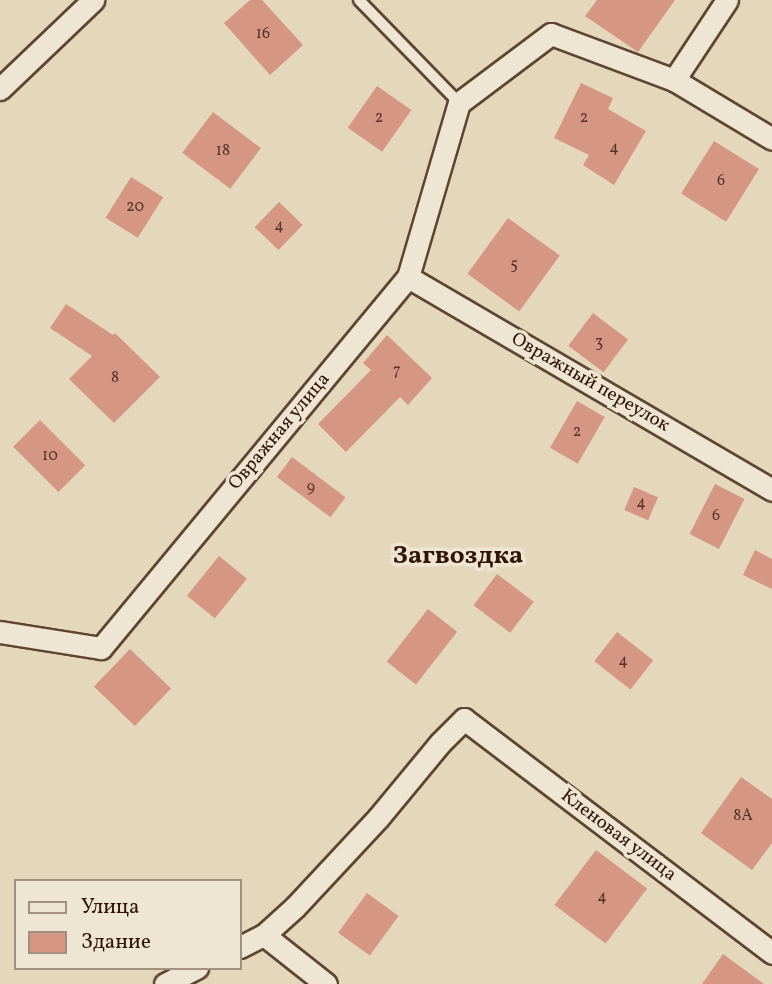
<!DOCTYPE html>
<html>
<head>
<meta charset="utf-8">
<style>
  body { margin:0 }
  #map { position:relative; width:772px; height:984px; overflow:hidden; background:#e5d7bb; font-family:Vollkorn,serif }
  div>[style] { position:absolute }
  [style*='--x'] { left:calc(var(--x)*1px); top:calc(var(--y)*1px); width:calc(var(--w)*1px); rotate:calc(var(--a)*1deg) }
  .building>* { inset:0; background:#d59684; transform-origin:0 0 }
  .roads { filter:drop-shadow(2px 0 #5e4532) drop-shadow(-2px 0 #5e4532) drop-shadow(0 2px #5e4532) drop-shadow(0 -2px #5e4532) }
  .service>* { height:10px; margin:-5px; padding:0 5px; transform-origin:5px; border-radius:5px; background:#eee5d3 }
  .minor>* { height:21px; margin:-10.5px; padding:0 10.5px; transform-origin:10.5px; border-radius:10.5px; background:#eee5d3 }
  span { translate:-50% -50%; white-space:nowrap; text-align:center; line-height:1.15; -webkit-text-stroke:7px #eee5d3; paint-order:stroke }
  .number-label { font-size:16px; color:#5a3424 }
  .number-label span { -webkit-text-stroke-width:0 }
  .street-label { font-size:19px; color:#311404 }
  .district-label { font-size:26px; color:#311404; font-weight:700 }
  .legend { position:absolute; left:14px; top:879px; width:228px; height:91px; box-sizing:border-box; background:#eee5d3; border:2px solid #a29180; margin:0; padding:9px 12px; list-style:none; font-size:21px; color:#311404 }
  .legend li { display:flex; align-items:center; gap:14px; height:35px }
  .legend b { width:35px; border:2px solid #a29180 }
</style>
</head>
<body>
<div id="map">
  <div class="building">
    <i style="clip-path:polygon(250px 0,262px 0,303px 45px,270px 75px,224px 23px)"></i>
    <i style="clip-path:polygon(597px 0,675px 0,638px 52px,585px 16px)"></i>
    <i style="clip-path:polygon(581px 83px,613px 98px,608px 109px,646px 131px,614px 185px,583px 165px,589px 155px,554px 138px)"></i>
    <i style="left:377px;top:86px;width:42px;height:51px;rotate:35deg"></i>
    <i style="left:213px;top:112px;width:60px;height:51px;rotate:37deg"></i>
    <i style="left:714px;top:141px;width:53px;height:62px;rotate:32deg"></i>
    <i style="left:131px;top:177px;width:38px;height:48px;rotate:32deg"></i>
    <i style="left:279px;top:202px;width:33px;height:35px;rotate:44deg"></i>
    <i style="left:508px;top:218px;width:64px;height:69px;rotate:36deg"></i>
    <i style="clip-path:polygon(66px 304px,113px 335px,115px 333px,160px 377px,114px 423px,69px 379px,92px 356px,50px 328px)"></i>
    <i style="left:593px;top:313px;width:44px;height:41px;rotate:37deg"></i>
    <i style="clip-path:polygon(387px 335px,432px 378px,408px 405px,400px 397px,346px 452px,318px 424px,371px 370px,363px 363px)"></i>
    <i style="left:577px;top:401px;width:32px;height:54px;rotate:30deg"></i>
    <i style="left:40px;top:420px;width:64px;height:38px;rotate:45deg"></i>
    <i style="left:292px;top:457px;width:67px;height:25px;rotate:37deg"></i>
    <i style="left:715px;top:484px;width:33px;height:56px;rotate:27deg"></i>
    <i style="left:634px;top:487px;width:26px;height:25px;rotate:23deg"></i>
    <i style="clip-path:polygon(755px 550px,772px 559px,772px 589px,743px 575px)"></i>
    <i style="left:219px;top:556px;width:36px;height:51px;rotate:39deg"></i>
    <i style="left:497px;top:574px;width:46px;height:39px;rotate:37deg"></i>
    <i style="left:428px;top:609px;width:37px;height:67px;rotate:38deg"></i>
    <i style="left:617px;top:632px;width:46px;height:37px;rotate:38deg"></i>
    <i style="left:130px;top:649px;width:57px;height:52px;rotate:44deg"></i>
    <i style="clip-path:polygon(741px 777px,772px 799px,772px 843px,752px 870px,701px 833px)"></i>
    <i style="left:596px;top:850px;width:64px;height:69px;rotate:37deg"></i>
    <i style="left:367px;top:893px;width:39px;height:49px;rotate:36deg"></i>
    <i style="clip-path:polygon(723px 954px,764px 984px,702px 984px)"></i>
  </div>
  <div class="roads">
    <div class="service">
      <i style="--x:359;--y:0;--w:144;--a:45.8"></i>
    </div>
    <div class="minor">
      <i style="--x:674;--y:80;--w:96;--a:-56.5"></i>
      <i style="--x:0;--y:89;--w:129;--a:-43.7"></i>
      <i style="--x:408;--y:277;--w:422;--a:30.3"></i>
      <i style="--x:0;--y:632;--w:102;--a:9"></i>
      <i style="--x:101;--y:648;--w:482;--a:-50.4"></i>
      <i style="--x:408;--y:277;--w:181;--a:-73.7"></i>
      <i style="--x:459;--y:103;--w:115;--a:-36.9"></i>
      <i style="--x:551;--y:34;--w:131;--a:20.5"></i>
      <i style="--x:674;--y:80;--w:114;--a:31"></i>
      <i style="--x:264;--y:935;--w:79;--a:38.3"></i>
      <i style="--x:240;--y:947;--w:27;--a:-27"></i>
      <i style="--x:264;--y:935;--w:42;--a:-42.1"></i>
      <i style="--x:295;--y:907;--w:122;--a:-47"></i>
      <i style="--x:378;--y:818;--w:97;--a:-50.4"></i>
      <i style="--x:440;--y:743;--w:34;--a:-45"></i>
      <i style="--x:464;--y:719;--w:387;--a:37.2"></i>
      <i style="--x:165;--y:984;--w:36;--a:-27"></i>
    </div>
  </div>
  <div class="number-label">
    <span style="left:263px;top:34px">16</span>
    <span style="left:379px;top:118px">2</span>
    <span style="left:584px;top:118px">2</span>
    <span style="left:614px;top:148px">4</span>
    <span style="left:223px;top:151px">18</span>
    <span style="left:721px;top:181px">6</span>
    <span style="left:135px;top:207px">20</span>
    <span style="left:279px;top:226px">4</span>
    <span style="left:514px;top:265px">5</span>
    <span style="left:599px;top:343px">3</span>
    <span style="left:397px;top:371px">7</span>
    <span style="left:115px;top:378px">8</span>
    <span style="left:577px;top:432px">2</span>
    <span style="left:50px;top:456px">10</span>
    <span style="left:311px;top:488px">9</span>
    <span style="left:641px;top:503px">4</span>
    <span style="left:716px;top:516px">6</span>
    <span style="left:623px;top:661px">4</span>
    <span style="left:743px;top:816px">8А</span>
    <span style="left:602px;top:897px">4</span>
  </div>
  <div class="street-label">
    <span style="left:590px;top:383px;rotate:30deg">Овражный переулок</span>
    <span style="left:280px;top:432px;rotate:-50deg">Овражная улица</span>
    <span style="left:618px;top:836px;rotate:37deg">Кленовая улица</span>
  </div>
  <div class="district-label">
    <span style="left:458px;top:557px">Загвоздка</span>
  </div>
  <ul class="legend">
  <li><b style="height:9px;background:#eee5d3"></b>Улица</li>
  <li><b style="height:19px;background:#d59684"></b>Здание</li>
  </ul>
</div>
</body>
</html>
